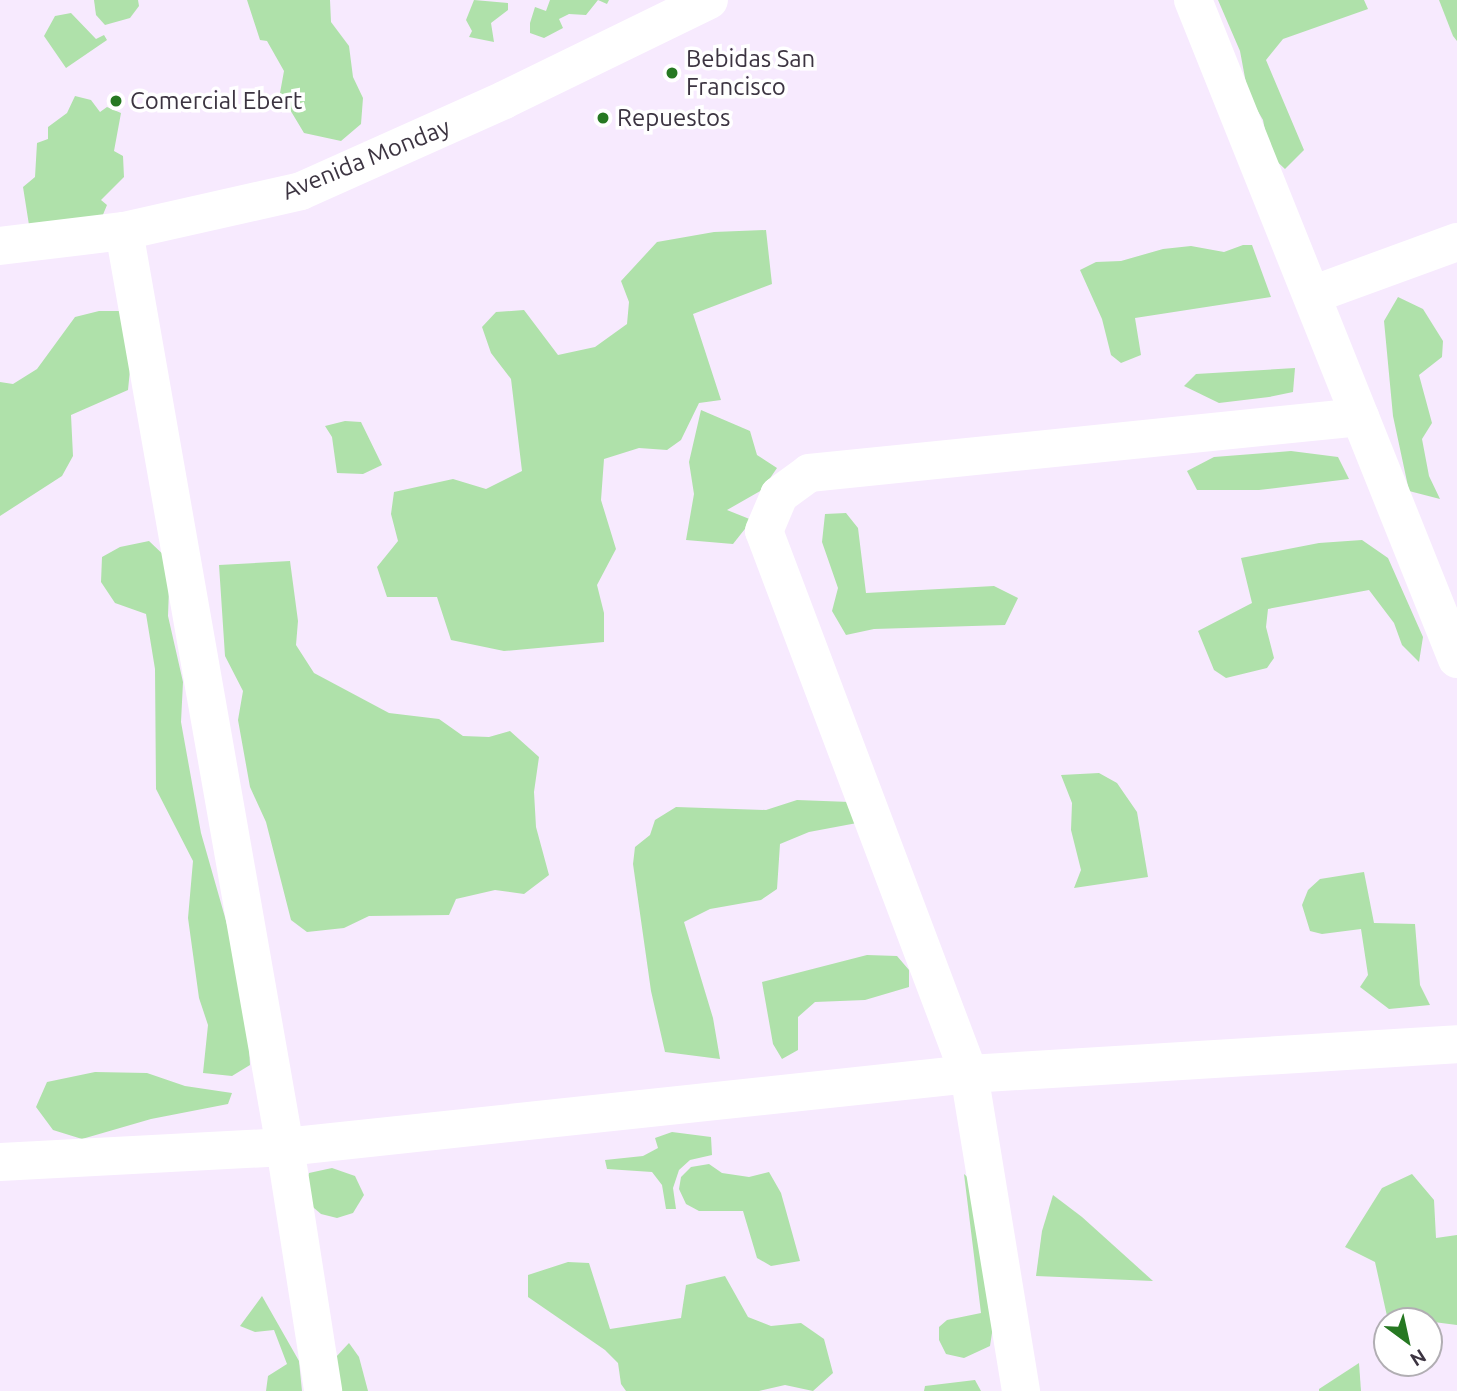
<!DOCTYPE html>
<html>
<head>
<meta charset="utf-8">
<style>
  body { margin:0 }
  #map { position:relative; width:1457px; height:1391px; overflow:hidden; background:#f7eafe; font-family:Ubuntu,sans-serif }
  div>[style] { position:absolute }
  [style*='--x'] { left:calc(var(--x)*1px); top:calc(var(--y)*1px); width:calc(var(--w)*1px); rotate:calc(var(--a)*1deg) }
  .green>* { inset:0; background:#afe1aa }
  .street>* { height:38px; margin:-19px; padding:0 19px; transform-origin:19px; border-radius:19px; background:#fff }
  .secondary>* { height:38px; margin:-19px; padding:0 19px; transform-origin:19px; border-radius:19px; background:#fff }
  .dots>* { width:19px; height:19px; translate:-50% -50%; box-sizing:border-box; border:4px solid #fff; border-radius:50% }
  span { translate:-50% -50%; white-space:nowrap; text-align:center; line-height:1.15; -webkit-text-stroke:7px #fff; paint-order:stroke }
  .poi-label { font-size:24px; color:#3c3441 }
  .left { translate:0 -50%; text-align:left }
  .street-label { font-size:24px; color:#3c3441 }
  .north { position:absolute; left:1373px; top:1307px; width:70px; height:70px; box-sizing:border-box; background:#fff; border:2px solid #b1aeb3; border-radius:50%; rotate:147deg; font-size:19px; font-weight:700; line-height:28px; text-align:center; color:#3c3441 }
  .north::after { content:''; display:block; margin:auto; width:24px; height:32px; background:#267822; clip-path:polygon(50% 0,100% 100%,50% 72%,0 100%) }
</style>
</head>
<body>
<div id="map">
  <div class="green">
    <i style="clip-path:polygon(94px 0,138px 0,139px 6px,130px 18px,105px 25px,96px 15px)"></i>
    <i style="clip-path:polygon(247px 0,330px 0,331px 22px,349px 46px,353px 77px,363px 98px,361px 124px,341px 141px,304px 133px,280px 93px,284px 71px,267px 41px,260px 40px)"></i>
    <i style="clip-path:polygon(474px 0,508px 3px,508px 10px,491px 23px,494px 42px,469px 37px,472px 31px,466px 20px)"></i>
    <i style="clip-path:polygon(550px 0,609px 0,607px 4px,598px 0,586px 15px,569px 14px,559px 19px,563px 28px,544px 38px,530px 33px,530px 23px,535px 7px,546px 11px)"></i>
    <i style="clip-path:polygon(1218px 0,1364px 0,1368px 9px,1283px 39px,1266px 60px,1304px 150px,1285px 169px,1270px 155px,1263px 120px,1248px 94px,1240px 51px)"></i>
    <i style="clip-path:polygon(1439px 0,1457px 0,1457px 41px,1453px 36px)"></i>
    <i style="clip-path:polygon(71px 13px,96px 39px,104px 35px,107px 40px,66px 68px,44px 36px,55px 16px)"></i>
    <i style="clip-path:polygon(75px 96px,91px 100px,100px 112px,107px 107px,121px 113px,114px 151px,123px 156px,124px 177px,101px 200px,107px 205px,102px 217px,29px 225px,23px 187px,35px 177px,37px 143px,48px 139px,48px 127px,67px 113px)"></i>
    <i style="clip-path:polygon(766px 230px,772px 284px,693px 314px,721px 400px,699px 403px,681px 440px,667px 450px,639px 448px,604px 459px,601px 500px,616px 549px,597px 585px,604px 613px,604px 642px,504px 651px,451px 640px,437px 597px,387px 597px,377px 567px,398px 541px,391px 514px,394px 492px,453px 479px,486px 489px,522px 471px,511px 379px,491px 353px,482px 327px,496px 312px,524px 310px,558px 355px,595px 347px,627px 324px,629px 302px,621px 281px,657px 242px,714px 232px)"></i>
    <i style="clip-path:polygon(1243px 245px,1252px 245px,1271px 297px,1135px 318px,1141px 355px,1121px 363px,1111px 355px,1102px 319px,1080px 270px,1096px 262px,1121px 261px,1163px 249px,1191px 246px,1224px 252px)"></i>
    <i style="clip-path:polygon(1398px 297px,1423px 309px,1443px 341px,1442px 357px,1419px 375px,1432px 423px,1422px 439px,1429px 476px,1440px 499px,1409px 491px,1393px 416px,1384px 321px)"></i>
    <i style="clip-path:polygon(99px 311px,121px 311px,132px 350px,128px 390px,71px 415px,73px 456px,62px 476px,0 516px,0 382px,13px 384px,37px 369px,75px 317px)"></i>
    <i style="clip-path:polygon(1295px 368px,1293px 392px,1269px 397px,1219px 403px,1184px 386px,1196px 374px)"></i>
    <i style="clip-path:polygon(701px 410px,750px 431px,757px 455px,777px 468px,762px 490px,727px 510px,752px 520px,733px 544px,686px 540px,694px 494px,689px 462px)"></i>
    <i style="clip-path:polygon(345px 421px,361px 422px,382px 465px,363px 474px,337px 473px,332px 437px,325px 426px)"></i>
    <i style="clip-path:polygon(1291px 451px,1338px 457px,1349px 479px,1259px 490px,1197px 490px,1187px 471px,1214px 457px)"></i>
    <i style="clip-path:polygon(846px 513px,858px 528px,866px 593px,994px 586px,1018px 598px,1005px 625px,874px 629px,846px 635px,832px 611px,838px 588px,822px 542px,825px 514px)"></i>
    <i style="clip-path:polygon(1362px 540px,1388px 558px,1423px 637px,1419px 662px,1402px 645px,1394px 623px,1369px 590px,1268px 609px,1266px 627px,1274px 658px,1267px 668px,1226px 678px,1214px 670px,1198px 631px,1252px 603px,1241px 558px,1319px 543px)"></i>
    <i style="clip-path:polygon(149px 541px,170px 561px,168px 616px,183px 682px,181px 722px,201px 833px,246px 991px,250px 1065px,232px 1076px,203px 1073px,208px 1025px,199px 998px,188px 918px,193px 861px,156px 789px,155px 669px,146px 614px,115px 603px,101px 582px,102px 557px,120px 547px)"></i>
    <i style="clip-path:polygon(290px 561px,298px 621px,296px 645px,314px 673px,389px 713px,439px 719px,463px 736px,489px 737px,510px 731px,539px 757px,534px 792px,536px 827px,549px 875px,524px 894px,495px 890px,456px 899px,449px 915px,369px 916px,344px 928px,307px 932px,291px 920px,266px 822px,250px 787px,238px 720px,243px 691px,225px 656px,219px 565px)"></i>
    <i style="clip-path:polygon(1099px 773px,1117px 783px,1137px 812px,1148px 877px,1074px 888px,1081px 870px,1071px 830px,1072px 803px,1061px 775px)"></i>
    <i style="clip-path:polygon(797px 800px,850px 802px,857px 823px,809px 832px,780px 844px,777px 889px,761px 900px,710px 909px,684px 922px,713px 1018px,720px 1059px,665px 1052px,651px 991px,633px 864px,635px 847px,650px 835px,655px 820px,676px 807px,766px 810px)"></i>
    <i style="clip-path:polygon(1364px 872px,1374px 923px,1415px 924px,1420px 985px,1430px 1005px,1389px 1009px,1360px 987px,1368px 975px,1361px 929px,1322px 934px,1310px 931px,1302px 905px,1308px 890px,1320px 879px)"></i>
    <i style="clip-path:polygon(867px 955px,897px 956px,909px 970px,909px 987px,865px 1000px,815px 1002px,798px 1017px,798px 1050px,782px 1059px,773px 1044px,762px 982px)"></i>
    <i style="clip-path:polygon(95px 1072px,147px 1073px,185px 1086px,232px 1093px,228px 1104px,151px 1119px,82px 1139px,53px 1130px,36px 1107px,47px 1082px)"></i>
    <i style="clip-path:polygon(672px 1132px,711px 1137px,712px 1155px,690px 1160px,679px 1170px,673px 1188px,676px 1209px,666px 1209px,662px 1185px,652px 1172px,607px 1169px,605px 1160px,643px 1156px,658px 1148px,655px 1138px)"></i>
    <i style="clip-path:polygon(709px 1164px,722px 1173px,749px 1177px,769px 1172px,781px 1193px,800px 1261px,771px 1266px,757px 1258px,743px 1211px,699px 1211px,686px 1204px,679px 1189px,681px 1177px,691px 1167px)"></i>
    <i style="clip-path:polygon(332px 1168px,355px 1176px,364px 1195px,353px 1213px,337px 1218px,321px 1214px,307px 1202px,304px 1188px,309px 1173px)"></i>
    <i style="clip-path:polygon(964px 1174px,974px 1183px,994px 1320px,990px 1346px,964px 1358px,946px 1354px,939px 1340px,939px 1327px,947px 1320px,981px 1313px)"></i>
    <i style="clip-path:polygon(1412px 1174px,1434px 1200px,1436px 1238px,1457px 1235px,1457px 1325px,1387px 1316px,1375px 1262px,1345px 1247px,1382px 1188px)"></i>
    <i style="clip-path:polygon(1053px 1195px,1082px 1217px,1153px 1281px,1036px 1276px,1042px 1231px)"></i>
    <i style="clip-path:polygon(568px 1262px,589px 1263px,610px 1329px,681px 1318px,686px 1285px,725px 1276px,748px 1317px,771px 1326px,801px 1323px,824px 1339px,833px 1373px,813px 1391px,785px 1385px,759px 1391px,626px 1391px,621px 1384px,618px 1363px,605px 1350px,528px 1297px,528px 1275px)"></i>
    <i style="clip-path:polygon(262px 1296px,299px 1361px,302px 1391px,266px 1391px,268px 1376px,287px 1364px,274px 1330px,255px 1332px,240px 1326px)"></i>
    <i style="clip-path:polygon(349px 1343px,359px 1357px,368px 1391px,330px 1391px,335px 1358px)"></i>
    <i style="clip-path:polygon(1359px 1363px,1361px 1391px,1319px 1391px,1319px 1389px)"></i>
    <i style="clip-path:polygon(975px 1380px,981px 1391px,924px 1391px,925px 1386px)"></i>
  </div>
  <div class="street">
    <i style="--x:1193;--y:0;--w:710;--a:68.17"></i>
    <i style="--x:124;--y:231;--w:930;--a:80.03"></i>
    <i style="--x:285;--y:1147;--w:247;--a:81.1"></i>
    <i style="--x:1312;--y:295;--w:154;--a:-20.1"></i>
    <i style="--x:0;--y:1162;--w:285;--a:-3"></i>
    <i style="--x:285;--y:1147;--w:688;--a:-6.09"></i>
    <i style="--x:969;--y:1074;--w:489;--a:-3.5"></i>
    <i style="--x:1021;--y:1391;--w:321;--a:-99.3"></i>
    <i style="--x:969;--y:1074;--w:580;--a:-110.68"></i>
    <i style="--x:764;--y:531;--w:39;--a:-67"></i>
    <i style="--x:779;--y:495;--w:37;--a:-36"></i>
    <i style="--x:809;--y:473;--w:554;--a:-5.8"></i>
  </div>
  <div class="secondary">
    <i style="--x:0;--y:246;--w:125;--a:-6.9"></i>
    <i style="--x:124;--y:231;--w:181;--a:-12.7"></i>
    <i style="--x:301;--y:191;--w:222;--a:-24.1"></i>
    <i style="--x:504;--y:100;--w:228;--a:-26"></i>
  </div>
  <div class="dots">
    <i style="left:672px;top:73px;background:#267822"></i>
    <i style="left:116px;top:101px;background:#267822"></i>
    <i style="left:603px;top:118px;background:#267822"></i>
  </div>
  <div class="poi-label">
    <span class="left" style="left:686px;top:73px">Bebidas San<br>Francisco</span>
    <span class="left" style="left:130px;top:101px">Comercial Ebert</span>
    <span class="left" style="left:617px;top:118px">Repuestos</span>
  </div>
  <div class="street-label">
    <span style="left:366px;top:159px;rotate:-22deg">Avenida Monday</span>
  </div>
  <div class="north">N</div>
</div>
</body>
</html>
